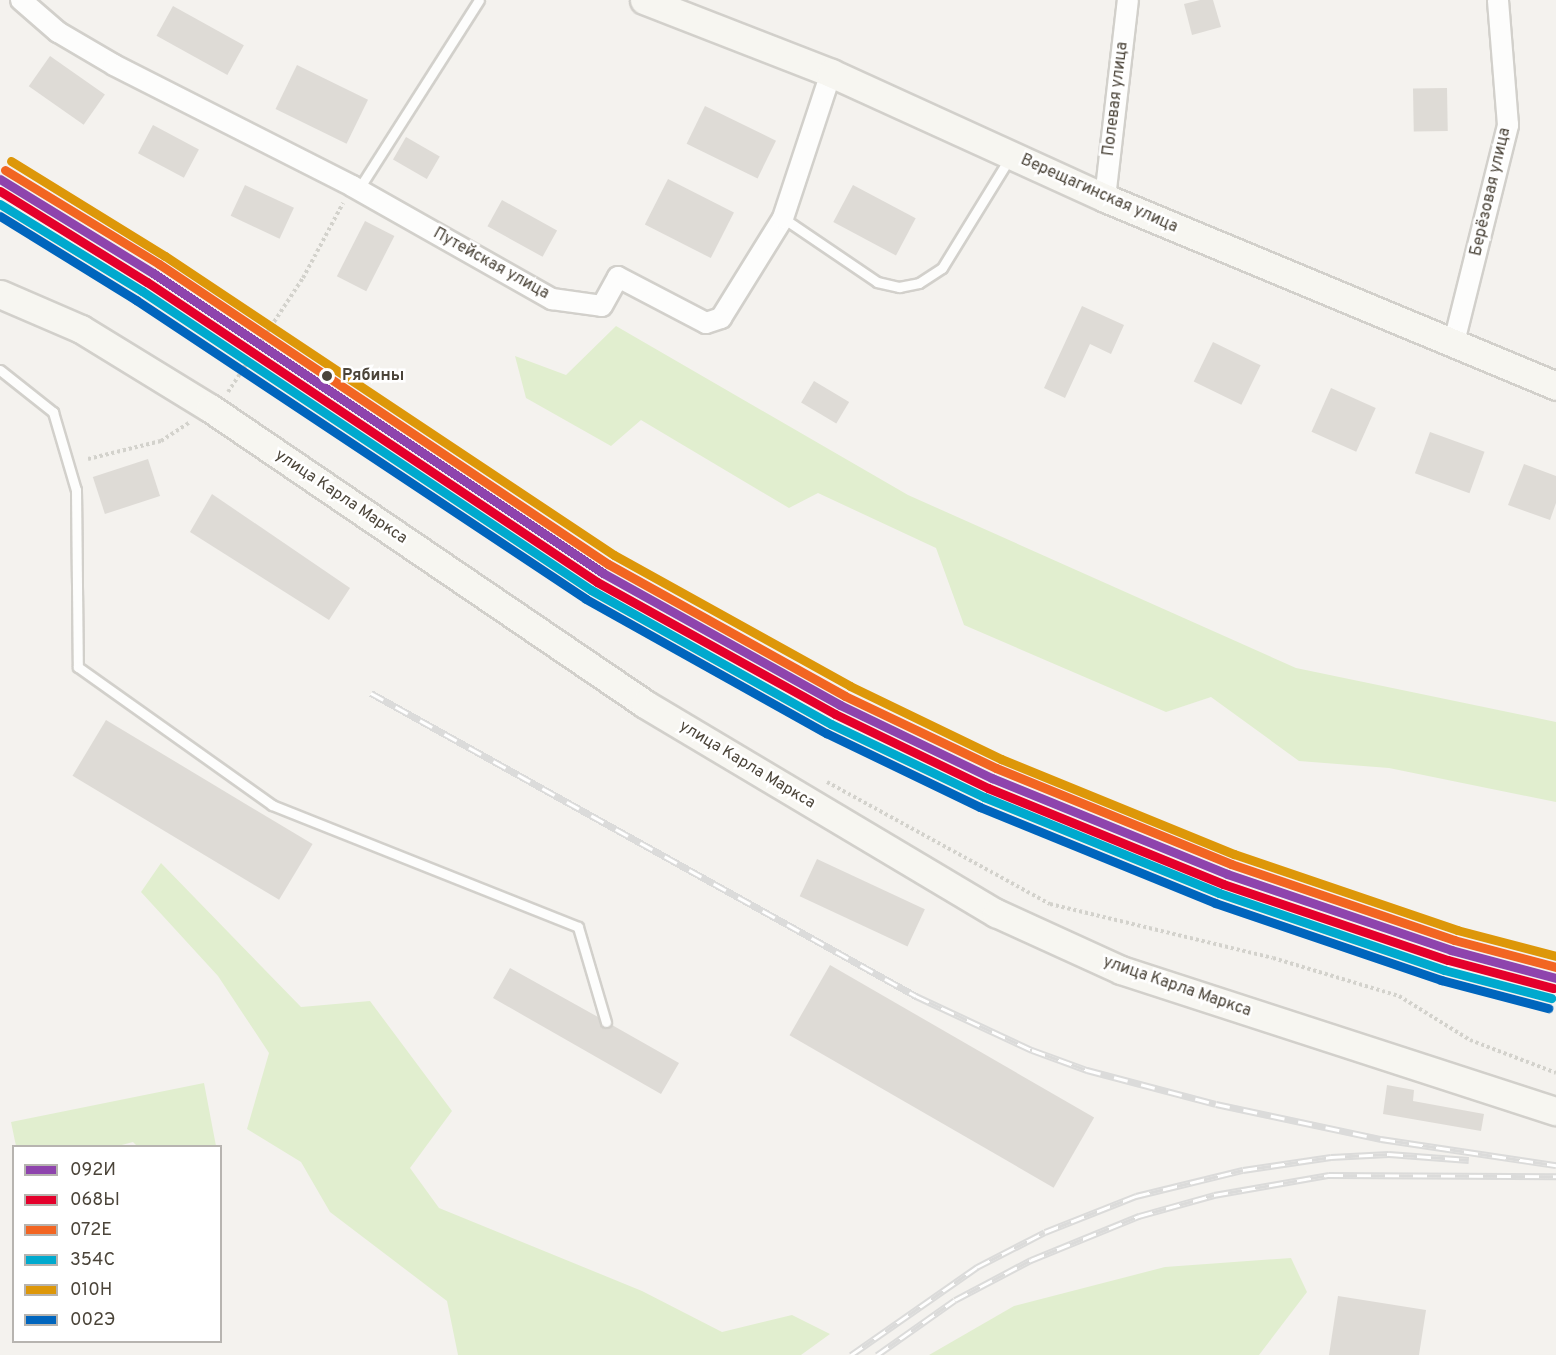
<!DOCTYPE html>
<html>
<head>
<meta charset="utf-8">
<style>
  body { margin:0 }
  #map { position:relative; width:1556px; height:1355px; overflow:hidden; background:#f4f2ee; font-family:Overpass,sans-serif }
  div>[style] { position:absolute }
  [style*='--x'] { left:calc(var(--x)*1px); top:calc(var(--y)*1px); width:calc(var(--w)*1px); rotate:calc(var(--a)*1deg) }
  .green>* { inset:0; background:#e1eecf }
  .building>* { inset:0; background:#dedbd6; transform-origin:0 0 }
  .path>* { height:4px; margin-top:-2px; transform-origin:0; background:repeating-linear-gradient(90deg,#d3d2cc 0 3px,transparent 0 6px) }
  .roads { filter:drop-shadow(2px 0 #d2d0cb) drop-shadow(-2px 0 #d2d0cb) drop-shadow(0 2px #d2d0cb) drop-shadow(0 -2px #d2d0cb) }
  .service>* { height:9px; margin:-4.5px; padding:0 4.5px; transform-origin:4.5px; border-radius:4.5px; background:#fdfdfc }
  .minor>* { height:20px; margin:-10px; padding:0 10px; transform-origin:10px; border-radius:10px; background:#fdfdfc }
  .secondary>* { height:27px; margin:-13.5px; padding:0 13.5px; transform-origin:13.5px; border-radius:13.5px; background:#f7f6f1 }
  .rail>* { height:7px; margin-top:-3.5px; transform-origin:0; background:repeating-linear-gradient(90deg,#fff 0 14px,#dbdbda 0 28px); box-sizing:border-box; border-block:2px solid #dbdbda }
  .rail-1>* { height:9px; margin:-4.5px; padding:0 4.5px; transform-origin:4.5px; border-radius:4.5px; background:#8e44ad }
  .rail-2>* { height:9px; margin:-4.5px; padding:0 4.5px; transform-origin:4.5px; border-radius:4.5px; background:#e4002b }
  .rail-3>* { height:9px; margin:-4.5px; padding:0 4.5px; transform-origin:4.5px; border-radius:4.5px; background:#f26522 }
  .rail-4>* { height:9px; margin:-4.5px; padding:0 4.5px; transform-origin:4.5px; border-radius:4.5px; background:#00a9ce }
  .rail-5>* { height:9px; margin:-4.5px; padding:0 4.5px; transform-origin:4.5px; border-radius:4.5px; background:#dd9709 }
  .rail-6>* { height:9px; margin:-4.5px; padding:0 4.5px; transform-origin:4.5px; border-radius:4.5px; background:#0065bd }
  .dots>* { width:16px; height:16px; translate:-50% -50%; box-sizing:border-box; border:3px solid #fff; border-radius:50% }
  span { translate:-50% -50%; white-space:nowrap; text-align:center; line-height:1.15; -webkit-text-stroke:5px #fff; paint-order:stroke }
  .street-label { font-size:16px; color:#4b4439 }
  .stop-label { font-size:16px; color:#4b4439; font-weight:700 }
  .left { translate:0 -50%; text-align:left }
  .legend { position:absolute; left:12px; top:1145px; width:210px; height:198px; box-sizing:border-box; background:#fff; border:2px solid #b7b4b0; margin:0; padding:8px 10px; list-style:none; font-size:18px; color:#4b4439 }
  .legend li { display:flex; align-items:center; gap:12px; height:30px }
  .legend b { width:30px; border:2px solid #b7b4b0 }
</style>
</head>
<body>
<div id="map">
  <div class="green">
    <i style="clip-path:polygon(616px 326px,908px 495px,1296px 668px,1556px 722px,1556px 802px,1389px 768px,1299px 761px,1211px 697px,1166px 712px,964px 625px,936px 548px,818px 493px,789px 508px,641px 420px,611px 446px,526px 398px,515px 356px,566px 375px)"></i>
    <i style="clip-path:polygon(161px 863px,301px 1007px,370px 1001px,452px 1111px,410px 1168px,439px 1208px,642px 1291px,722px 1332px,792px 1315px,830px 1334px,801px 1355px,458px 1355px,447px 1301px,330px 1212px,301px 1162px,247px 1129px,269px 1053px,218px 976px,141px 892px)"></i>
    <i style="clip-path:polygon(204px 1083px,216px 1146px,137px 1146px,133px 1142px,118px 1146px,16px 1146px,11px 1122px)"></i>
    <i style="clip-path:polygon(1291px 1258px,1307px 1292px,1259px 1355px,929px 1355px,1014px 1306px,1165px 1267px)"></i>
  </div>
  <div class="building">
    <i style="clip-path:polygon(1200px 0,1213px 0,1221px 27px,1192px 35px,1184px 4px)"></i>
    <i style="left:173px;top:6px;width:81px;height:34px;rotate:29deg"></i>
    <i style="left:50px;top:56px;width:67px;height:37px;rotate:35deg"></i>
    <i style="left:297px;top:65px;width:79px;height:49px;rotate:26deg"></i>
    <i style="left:1447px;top:88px;width:43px;height:34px;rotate:89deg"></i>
    <i style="left:705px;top:106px;width:79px;height:42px;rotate:26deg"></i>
    <i style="left:153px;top:125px;width:52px;height:32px;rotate:28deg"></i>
    <i style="left:406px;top:137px;width:39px;height:26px;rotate:30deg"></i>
    <i style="left:668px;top:179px;width:74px;height:51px;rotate:27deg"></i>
    <i style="left:245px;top:185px;width:54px;height:34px;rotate:25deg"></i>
    <i style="left:853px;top:185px;width:71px;height:42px;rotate:28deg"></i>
    <i style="left:502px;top:200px;width:63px;height:30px;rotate:29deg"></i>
    <i style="left:365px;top:221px;width:33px;height:62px;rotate:27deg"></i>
    <i style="clip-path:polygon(1082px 306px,1124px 325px,1111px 354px,1090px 344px,1065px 398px,1044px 388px)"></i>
    <i style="left:1213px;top:342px;width:53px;height:44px;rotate:26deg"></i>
    <i style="left:814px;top:381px;width:41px;height:25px;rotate:31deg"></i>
    <i style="left:1331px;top:388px;width:49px;height:48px;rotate:24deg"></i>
    <i style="left:1430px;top:432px;width:58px;height:44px;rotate:20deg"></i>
    <i style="left:148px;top:459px;width:39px;height:58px;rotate:72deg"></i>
    <i style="clip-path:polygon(1524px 464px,1556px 476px,1556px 503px,1550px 520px,1508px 505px)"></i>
    <i style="clip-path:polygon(212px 494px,350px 588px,329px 620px,190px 532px)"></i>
    <i style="left:106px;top:720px;width:241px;height:65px;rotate:31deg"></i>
    <i style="left:817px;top:859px;width:119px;height:41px;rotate:25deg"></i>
    <i style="left:830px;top:965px;width:305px;height:81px;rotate:30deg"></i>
    <i style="clip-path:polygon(510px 968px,598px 1017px,602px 1027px,612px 1025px,679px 1063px,661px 1094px,493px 998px)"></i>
    <i style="clip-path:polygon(1387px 1085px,1414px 1090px,1413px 1101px,1484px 1114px,1481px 1131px,1383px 1114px)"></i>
    <i style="clip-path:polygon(1338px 1296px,1426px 1310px,1419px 1355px,1329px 1355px)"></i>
  </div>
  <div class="path">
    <i style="--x:228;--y:392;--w:136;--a:-56.7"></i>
    <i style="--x:303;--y:278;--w:85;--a:-61.9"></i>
    <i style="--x:88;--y:459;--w:75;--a:-13.9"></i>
    <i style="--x:161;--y:441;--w:35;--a:-33"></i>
    <i style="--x:827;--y:782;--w:254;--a:28.7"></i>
    <i style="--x:1050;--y:904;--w:229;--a:13.6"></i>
    <i style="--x:1273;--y:958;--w:132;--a:16.8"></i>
    <i style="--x:1399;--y:996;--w:84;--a:31.8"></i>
    <i style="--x:1470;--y:1040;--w:92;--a:21"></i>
  </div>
  <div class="roads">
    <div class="service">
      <i style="--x:358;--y:190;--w:225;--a:-57.5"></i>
      <i style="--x:783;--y:218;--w:114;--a:34.2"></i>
      <i style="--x:877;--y:282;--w:23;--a:13"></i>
      <i style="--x:899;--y:287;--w:20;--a:-11"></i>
      <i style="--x:919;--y:283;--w:27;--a:-33"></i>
      <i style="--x:942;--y:268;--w:128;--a:-58.4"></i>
      <i style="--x:0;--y:370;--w:68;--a:38.4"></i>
      <i style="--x:53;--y:412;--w:81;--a:73.6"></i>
      <i style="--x:76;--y:490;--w:177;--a:89.4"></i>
      <i style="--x:78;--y:667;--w:238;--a:35.4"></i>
      <i style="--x:272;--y:805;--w:329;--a:21.7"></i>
      <i style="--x:578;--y:927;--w:99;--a:73.6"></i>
    </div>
    <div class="minor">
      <i style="--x:21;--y:0;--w:49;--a:40.9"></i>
      <i style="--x:58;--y:32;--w:65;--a:30.5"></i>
      <i style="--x:114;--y:65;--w:267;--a:26.9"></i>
      <i style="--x:352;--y:186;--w:230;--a:29.5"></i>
      <i style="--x:552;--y:299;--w:50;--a:8"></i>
      <i style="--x:602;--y:306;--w:33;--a:-61"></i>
      <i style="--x:618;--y:277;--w:99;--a:27.6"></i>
      <i style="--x:706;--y:323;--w:16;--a:-18"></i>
      <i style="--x:721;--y:318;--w:118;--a:-58.2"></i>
      <i style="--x:783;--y:218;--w:153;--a:-71.7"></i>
      <i style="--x:1105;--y:198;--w:199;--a:-83.4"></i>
      <i style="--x:1453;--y:346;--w:228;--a:-76"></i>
      <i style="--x:1508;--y:125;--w:125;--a:-94.6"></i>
    </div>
    <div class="secondary">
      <i style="--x:644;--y:0;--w:201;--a:21.3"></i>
      <i style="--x:831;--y:73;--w:301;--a:24.5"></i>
      <i style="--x:1105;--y:198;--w:489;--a:22.6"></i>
      <i style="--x:0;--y:294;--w:88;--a:23.4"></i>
      <i style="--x:81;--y:329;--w:151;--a:31.5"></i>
      <i style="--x:210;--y:408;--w:526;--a:34.23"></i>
      <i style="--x:645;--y:704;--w:409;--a:30.8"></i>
      <i style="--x:996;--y:913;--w:137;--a:24.5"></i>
      <i style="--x:1121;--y:970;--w:457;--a:18"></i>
    </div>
  </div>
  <div class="rail">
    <i style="--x:371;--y:693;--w:624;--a:29.07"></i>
    <i style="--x:916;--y:996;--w:128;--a:25"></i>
    <i style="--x:1032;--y:1050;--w:59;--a:20"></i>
    <i style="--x:1087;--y:1070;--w:133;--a:14.8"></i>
    <i style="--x:1216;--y:1104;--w:169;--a:12"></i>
    <i style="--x:1381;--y:1139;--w:177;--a:8.5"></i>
    <i style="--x:851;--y:1355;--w:154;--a:-34.9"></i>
    <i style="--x:977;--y:1267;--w:76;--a:-27.2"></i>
    <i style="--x:1045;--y:1232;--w:98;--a:-21.6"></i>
    <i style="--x:1136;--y:1196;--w:110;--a:-13.7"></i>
    <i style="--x:1243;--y:1170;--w:89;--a:-8.4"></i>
    <i style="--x:1331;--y:1157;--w:58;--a:-3"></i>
    <i style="--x:1389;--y:1154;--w:80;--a:4.3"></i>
    <i style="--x:877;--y:1355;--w:95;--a:-35.2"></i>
    <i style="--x:955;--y:1300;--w:86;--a:-27.8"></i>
    <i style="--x:1031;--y:1260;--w:117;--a:-22.2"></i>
    <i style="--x:1139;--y:1216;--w:78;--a:-15.6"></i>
    <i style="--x:1214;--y:1195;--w:117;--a:-9.9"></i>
    <i style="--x:1329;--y:1175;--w:227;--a:0.3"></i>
  </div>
  <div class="rail-1">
    <i style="--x:0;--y:179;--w:180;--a:31.6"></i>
    <i style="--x:153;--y:273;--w:541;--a:33.69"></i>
    <i style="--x:603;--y:573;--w:271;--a:29.1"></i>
    <i style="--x:840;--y:705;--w:169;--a:25.7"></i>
    <i style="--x:992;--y:778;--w:254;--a:22.2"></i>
    <i style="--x:1227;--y:874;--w:237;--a:18.7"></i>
    <i style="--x:1451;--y:950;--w:109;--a:14.9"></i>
  </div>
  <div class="rail-2">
    <i style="--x:0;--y:191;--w:173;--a:31.8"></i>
    <i style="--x:147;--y:282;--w:541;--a:33.69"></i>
    <i style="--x:597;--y:582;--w:272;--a:29"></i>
    <i style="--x:835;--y:714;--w:170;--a:25.8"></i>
    <i style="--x:988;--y:788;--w:254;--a:22.2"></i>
    <i style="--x:1223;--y:884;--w:237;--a:18.7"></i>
    <i style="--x:1448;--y:960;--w:109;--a:14.9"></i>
  </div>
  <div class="rail-3">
    <i style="--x:5;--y:170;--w:180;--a:31.4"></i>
    <i style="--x:159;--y:264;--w:540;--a:33.75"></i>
    <i style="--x:608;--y:564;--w:271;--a:29.1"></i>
    <i style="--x:845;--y:696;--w:167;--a:25.5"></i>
    <i style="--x:996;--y:768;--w:254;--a:22.2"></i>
    <i style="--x:1231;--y:864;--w:236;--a:18.8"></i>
    <i style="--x:1454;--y:940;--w:106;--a:14.8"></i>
  </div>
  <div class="rail-4">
    <i style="--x:0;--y:204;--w:167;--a:31.5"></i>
    <i style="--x:142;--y:291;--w:539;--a:33.66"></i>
    <i style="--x:591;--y:590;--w:275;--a:29.2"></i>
    <i style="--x:831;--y:724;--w:170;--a:25.5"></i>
    <i style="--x:984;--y:797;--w:254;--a:22.2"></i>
    <i style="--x:1219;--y:893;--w:238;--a:18.9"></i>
    <i style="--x:1444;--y:970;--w:111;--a:14.7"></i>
  </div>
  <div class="rail-5">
    <i style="--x:11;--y:161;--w:181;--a:31.7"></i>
    <i style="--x:165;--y:256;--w:539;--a:33.66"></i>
    <i style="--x:614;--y:555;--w:270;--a:29"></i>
    <i style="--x:850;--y:686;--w:168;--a:25.8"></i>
    <i style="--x:1001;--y:759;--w:252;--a:22.2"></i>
    <i style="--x:1234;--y:854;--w:236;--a:18.8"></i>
    <i style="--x:1457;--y:930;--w:102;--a:14.7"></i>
  </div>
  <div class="rail-6">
    <i style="--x:0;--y:216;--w:160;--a:31.7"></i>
    <i style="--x:136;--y:300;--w:540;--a:33.6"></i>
    <i style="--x:586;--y:599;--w:275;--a:29.2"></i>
    <i style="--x:826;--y:733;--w:171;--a:25.7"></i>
    <i style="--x:980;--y:807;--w:254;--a:22.2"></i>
    <i style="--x:1215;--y:903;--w:239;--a:18.8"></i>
    <i style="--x:1441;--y:980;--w:111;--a:14.7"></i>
  </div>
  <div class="dots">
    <i style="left:327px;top:376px;background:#4b4439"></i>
  </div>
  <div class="street-label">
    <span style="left:1116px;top:99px;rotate:-83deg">Полевая улица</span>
    <span style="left:1491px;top:192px;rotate:-77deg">Берёзовая улица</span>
    <span style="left:1099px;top:194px;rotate:24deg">Верещагинская улица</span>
    <span style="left:491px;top:264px;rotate:29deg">Путейская улица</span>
    <span style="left:341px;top:497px;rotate:34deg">улица Карла Маркса</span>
    <span style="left:747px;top:765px;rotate:31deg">улица Карла Маркса</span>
    <span style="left:1177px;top:987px;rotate:19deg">улица Карла Маркса</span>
  </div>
  <div class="stop-label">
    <span class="left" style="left:342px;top:376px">Рябины</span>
  </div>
  <ul class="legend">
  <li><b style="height:8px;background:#8e44ad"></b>092И</li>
  <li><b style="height:8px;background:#e4002b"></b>068Ы</li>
  <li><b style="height:8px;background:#f26522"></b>072Е</li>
  <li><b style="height:8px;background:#00a9ce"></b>354С</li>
  <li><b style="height:8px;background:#dd9709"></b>010Н</li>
  <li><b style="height:8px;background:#0065bd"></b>002Э</li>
  </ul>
</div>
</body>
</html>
